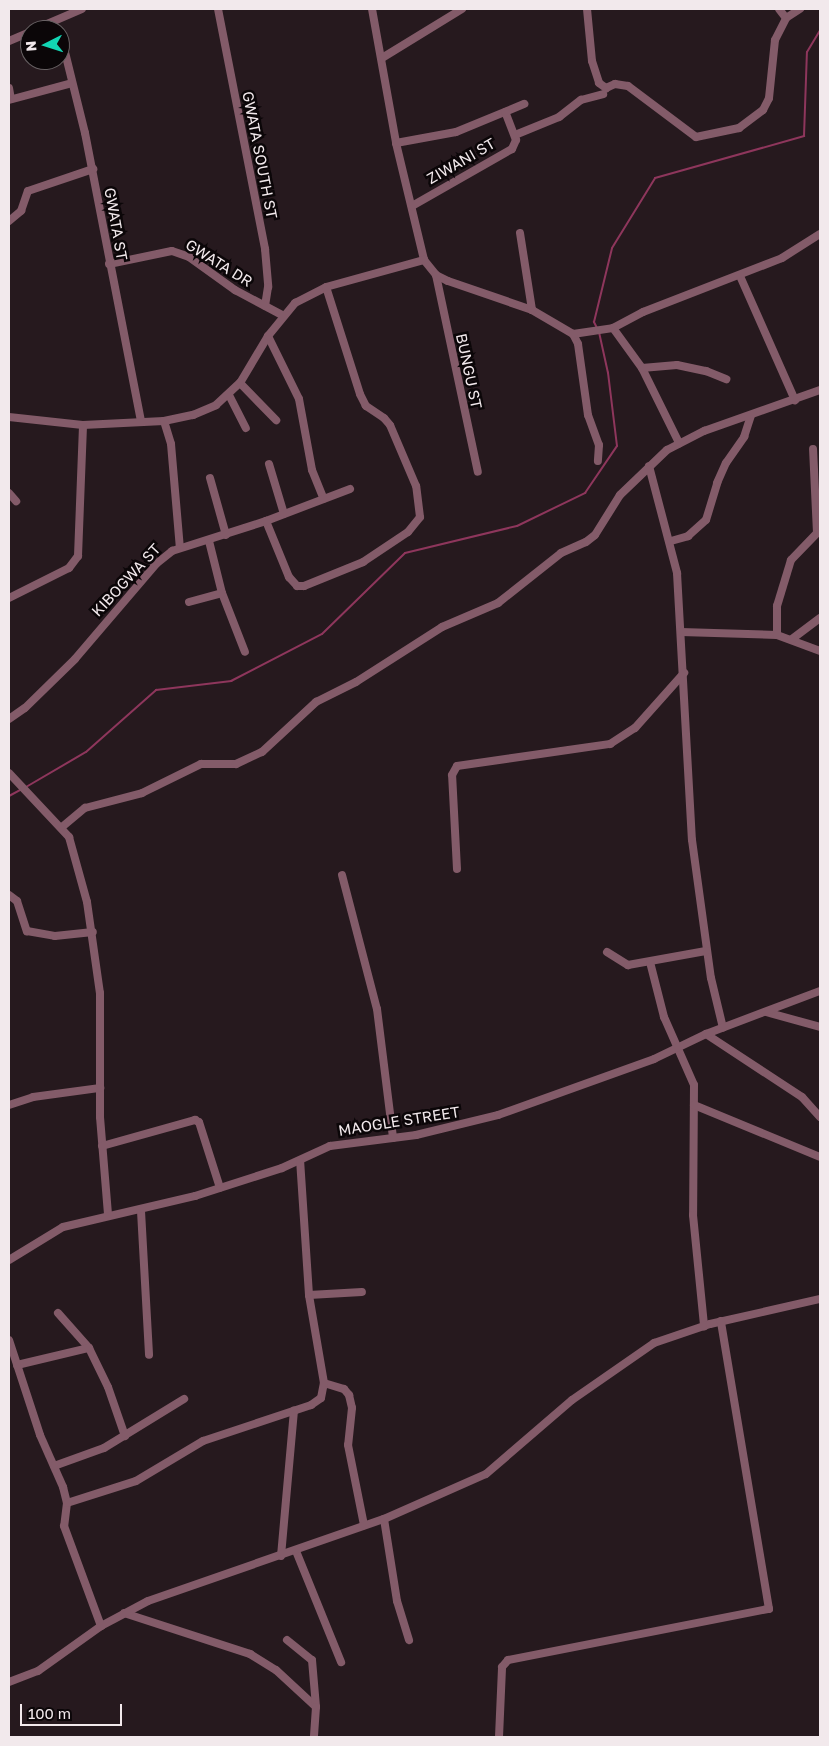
<!DOCTYPE html>
<html>
<head>
<meta charset="utf-8">
<style>
  body { margin:0 }
  #map { position:relative; width:829px; height:1746px; overflow:hidden; background:#26191e; font-family:"Golos Text",sans-serif }
  div>[style] { position:absolute }
  [style*='--x'] { left:calc(var(--x)*1px); top:calc(var(--y)*1px); width:calc(var(--w)*1px); rotate:calc(var(--a)*1deg) }
  .stream>* { height:2px; margin:-1px; padding:0 1px; transform-origin:1px; border-radius:1px; background:#8e365c }
  .minor>* { height:8px; margin:-4px; padding:0 4px; transform-origin:4px; border-radius:4px; background:#835b69 }
  span { translate:-50% -50%; white-space:nowrap; text-align:center; line-height:1.15; -webkit-text-stroke:5px #0b0608; paint-order:stroke }
  .street-label { font-size:15px; color:#f2e9ec }
  .frame { position:absolute; inset:0; border:10px solid #f2e9ec; pointer-events:none }
  .north { position:absolute; left:20px; top:20px; width:50px; height:50px; box-sizing:border-box; background:#0b0608; border:1px solid #676163; border-radius:50%; rotate:265deg; font-size:14px; font-weight:700; line-height:20px; text-align:center; color:#f2e9ec }
  .north::after { content:''; display:block; margin:auto; width:18px; height:22px; background:#12d5b4; clip-path:polygon(50% 0,100% 100%,50% 72%,0 100%) }
  .scale { position:absolute; left:20px; top:1704px; width:102px; height:22px; box-sizing:border-box; border:2px solid #f2e9ec; border-top:0; padding-left:6px; font-size:15px; line-height:18px; white-space:nowrap; color:#f2e9ec; -webkit-text-stroke:4px #0b0608; paint-order:stroke }
</style>
</head>
<body>
<div id="map">
  <div class="stream">
    <i style="--x:597;--y:328;--w:7;--a:-117"></i>
    <i style="--x:594;--y:322;--w:76;--a:-76.3"></i>
    <i style="--x:612;--y:248;--w:82;--a:-58.4"></i>
    <i style="--x:655;--y:178;--w:155;--a:-15.7"></i>
    <i style="--x:804;--y:136;--w:84;--a:-88"></i>
    <i style="--x:807;--y:52;--w:26;--a:-59"></i>
    <i style="--x:26;--y:787;--w:69;--a:-30.3"></i>
    <i style="--x:86;--y:752;--w:94;--a:-41.5"></i>
    <i style="--x:156;--y:690;--w:76;--a:-6.8"></i>
    <i style="--x:231;--y:681;--w:102;--a:-27.3"></i>
    <i style="--x:322;--y:634;--w:116;--a:-44.3"></i>
    <i style="--x:405;--y:553;--w:115;--a:-13.6"></i>
    <i style="--x:517;--y:526;--w:76;--a:-25.9"></i>
    <i style="--x:585;--y:493;--w:57;--a:-55.8"></i>
    <i style="--x:617;--y:446;--w:74;--a:-97"></i>
    <i style="--x:608;--y:373;--w:42;--a:-102.4"></i>
    <i style="--x:9;--y:796;--w:15;--a:-28"></i>
  </div>
  <div class="minor">
    <i style="--x:218;--y:9;--w:245;--a:78.9"></i>
    <i style="--x:265;--y:249;--w:38;--a:85"></i>
    <i style="--x:268;--y:287;--w:19;--a:99"></i>
    <i style="--x:372;--y:9;--w:136;--a:79.8"></i>
    <i style="--x:396;--y:143;--w:120;--a:76.5"></i>
    <i style="--x:424;--y:260;--w:19;--a:51"></i>
    <i style="--x:436;--y:275;--w:13;--a:27"></i>
    <i style="--x:448;--y:281;--w:89;--a:19"></i>
    <i style="--x:532;--y:310;--w:48;--a:30.3"></i>
    <i style="--x:573;--y:334;--w:11;--a:63"></i>
    <i style="--x:578;--y:344;--w:72;--a:82"></i>
    <i style="--x:588;--y:415;--w:32;--a:70"></i>
    <i style="--x:599;--y:445;--w:16;--a:94"></i>
    <i style="--x:587;--y:9;--w:52;--a:84.5"></i>
    <i style="--x:592;--y:61;--w:23;--a:72"></i>
    <i style="--x:599;--y:83;--w:9;--a:36"></i>
    <i style="--x:606;--y:88;--w:10;--a:-24"></i>
    <i style="--x:615;--y:84;--w:13;--a:9"></i>
    <i style="--x:628;--y:86;--w:85;--a:36.9"></i>
    <i style="--x:696;--y:137;--w:44;--a:-11.8"></i>
    <i style="--x:739;--y:128;--w:30;--a:-37"></i>
    <i style="--x:763;--y:110;--w:13;--a:-63"></i>
    <i style="--x:769;--y:98;--w:58;--a:-84.1"></i>
    <i style="--x:775;--y:40;--w:25;--a:-63"></i>
    <i style="--x:779;--y:9;--w:11;--a:52"></i>
    <i style="--x:786;--y:18;--w:17;--a:-33"></i>
    <i style="--x:33;--y:30;--w:53;--a:-23.2"></i>
    <i style="--x:60;--y:32;--w:104;--a:76.1"></i>
    <i style="--x:85;--y:133;--w:293;--a:79"></i>
    <i style="--x:9;--y:41;--w:23;--a:-23"></i>
    <i style="--x:382;--y:58;--w:94;--a:-31.5"></i>
    <i style="--x:9;--y:88;--w:11;--a:80"></i>
    <i style="--x:9;--y:100;--w:65;--a:-15.1"></i>
    <i style="--x:515;--y:135;--w:48;--a:-22.2"></i>
    <i style="--x:559;--y:117;--w:28;--a:-38"></i>
    <i style="--x:581;--y:100;--w:23;--a:-15"></i>
    <i style="--x:396;--y:143;--w:61;--a:-10.4"></i>
    <i style="--x:456;--y:132;--w:74;--a:-22.4"></i>
    <i style="--x:412;--y:206;--w:115;--a:-29.7"></i>
    <i style="--x:512;--y:149;--w:10;--a:-66"></i>
    <i style="--x:516;--y:140;--w:30;--a:-111"></i>
    <i style="--x:9;--y:221;--w:16;--a:-40"></i>
    <i style="--x:21;--y:211;--w:21;--a:-71"></i>
    <i style="--x:28;--y:191;--w:69;--a:-18.7"></i>
    <i style="--x:520;--y:233;--w:78;--a:81.1"></i>
    <i style="--x:109;--y:264;--w:64;--a:-11.7"></i>
    <i style="--x:172;--y:251;--w:18;--a:19"></i>
    <i style="--x:189;--y:257;--w:57;--a:35.7"></i>
    <i style="--x:235;--y:290;--w:53;--a:28"></i>
    <i style="--x:436;--y:275;--w:201;--a:78"></i>
    <i style="--x:740;--y:276;--w:136;--a:66.1"></i>
    <i style="--x:613;--y:328;--w:49;--a:54.1"></i>
    <i style="--x:642;--y:368;--w:84;--a:63.7"></i>
    <i style="--x:573;--y:334;--w:40;--a:-8.5"></i>
    <i style="--x:613;--y:328;--w:34;--a:-28"></i>
    <i style="--x:643;--y:312;--w:149;--a:-21.2"></i>
    <i style="--x:782;--y:258;--w:45;--a:-32.3"></i>
    <i style="--x:268;--y:336;--w:70;--a:63.8"></i>
    <i style="--x:299;--y:399;--w:72;--a:79.6"></i>
    <i style="--x:312;--y:470;--w:31;--a:68"></i>
    <i style="--x:642;--y:368;--w:35;--a:-5"></i>
    <i style="--x:677;--y:365;--w:30;--a:12"></i>
    <i style="--x:706;--y:371;--w:22;--a:22"></i>
    <i style="--x:240;--y:383;--w:52;--a:45.8"></i>
    <i style="--x:229;--y:395;--w:37;--a:63"></i>
    <i style="--x:9;--y:417;--w:74;--a:6.2"></i>
    <i style="--x:83;--y:425;--w:81;--a:-2.8"></i>
    <i style="--x:164;--y:421;--w:30;--a:-12"></i>
    <i style="--x:193;--y:415;--w:25;--a:-23"></i>
    <i style="--x:216;--y:405;--w:33;--a:-43"></i>
    <i style="--x:240;--y:383;--w:55;--a:-59.2"></i>
    <i style="--x:268;--y:336;--w:43;--a:-50.7"></i>
    <i style="--x:295;--y:303;--w:35;--a:-27"></i>
    <i style="--x:326;--y:287;--w:102;--a:-15.4"></i>
    <i style="--x:164;--y:421;--w:24;--a:73"></i>
    <i style="--x:171;--y:444;--w:104;--a:85.1"></i>
    <i style="--x:269;--y:464;--w:52;--a:73.3"></i>
    <i style="--x:649;--y:466;--w:111;--a:75.3"></i>
    <i style="--x:677;--y:573;--w:267;--a:86.8"></i>
    <i style="--x:692;--y:840;--w:139;--a:82.2"></i>
    <i style="--x:711;--y:978;--w:51;--a:76.5"></i>
    <i style="--x:210;--y:478;--w:59;--a:74.3"></i>
    <i style="--x:9;--y:493;--w:11;--a:49"></i>
    <i style="--x:266;--y:521;--w:61;--a:67.7"></i>
    <i style="--x:289;--y:577;--w:12;--a:48"></i>
    <i style="--x:297;--y:586;--w:7;--a:0"></i>
    <i style="--x:304;--y:586;--w:64;--a:-22.1"></i>
    <i style="--x:363;--y:562;--w:54;--a:-33.7"></i>
    <i style="--x:408;--y:532;--w:19;--a:-51"></i>
    <i style="--x:420;--y:517;--w:31;--a:-97"></i>
    <i style="--x:416;--y:486;--w:66;--a:-113.1"></i>
    <i style="--x:390;--y:425;--w:9;--a:-131"></i>
    <i style="--x:384;--y:418;--w:22;--a:-146"></i>
    <i style="--x:366;--y:406;--w:13;--a:-117"></i>
    <i style="--x:360;--y:394;--w:112;--a:-107.6"></i>
    <i style="--x:209;--y:541;--w:54;--a:76"></i>
    <i style="--x:222;--y:593;--w:63;--a:68.7"></i>
    <i style="--x:671;--y:541;--w:18;--a:-16"></i>
    <i style="--x:688;--y:536;--w:24;--a:-42"></i>
    <i style="--x:706;--y:520;--w:39;--a:-73"></i>
    <i style="--x:717;--y:483;--w:22;--a:-66"></i>
    <i style="--x:726;--y:463;--w:32;--a:-55"></i>
    <i style="--x:744;--y:437;--w:22;--a:-72"></i>
    <i style="--x:9;--y:598;--w:67;--a:-26.6"></i>
    <i style="--x:69;--y:568;--w:15;--a:-53"></i>
    <i style="--x:78;--y:556;--w:131;--a:-87.8"></i>
    <i style="--x:189;--y:602;--w:34;--a:-15"></i>
    <i style="--x:681;--y:632;--w:96;--a:1.8"></i>
    <i style="--x:777;--y:635;--w:46;--a:20.4"></i>
    <i style="--x:777;--y:635;--w:29;--a:-90"></i>
    <i style="--x:777;--y:606;--w:48;--a:-73.1"></i>
    <i style="--x:791;--y:560;--w:37;--a:-46"></i>
    <i style="--x:817;--y:533;--w:84;--a:-92.7"></i>
    <i style="--x:792;--y:639;--w:35;--a:-37"></i>
    <i style="--x:9;--y:719;--w:19;--a:-35"></i>
    <i style="--x:25;--y:708;--w:70;--a:-44.4"></i>
    <i style="--x:75;--y:659;--w:125;--a:-49.5"></i>
    <i style="--x:156;--y:564;--w:21;--a:-39"></i>
    <i style="--x:172;--y:551;--w:99;--a:-17.7"></i>
    <i style="--x:266;--y:521;--w:90;--a:-20.9"></i>
    <i style="--x:9;--y:773;--w:88;--a:46.8"></i>
    <i style="--x:69;--y:837;--w:67;--a:74.5"></i>
    <i style="--x:87;--y:902;--w:92;--a:81.9"></i>
    <i style="--x:100;--y:993;--w:124;--a:90"></i>
    <i style="--x:100;--y:1117;--w:98;--a:85.3"></i>
    <i style="--x:62;--y:827;--w:30;--a:-40"></i>
    <i style="--x:85;--y:808;--w:59;--a:-14.7"></i>
    <i style="--x:142;--y:793;--w:66;--a:-26.2"></i>
    <i style="--x:201;--y:764;--w:35;--a:0"></i>
    <i style="--x:236;--y:764;--w:29;--a:-25"></i>
    <i style="--x:262;--y:752;--w:74;--a:-42.8"></i>
    <i style="--x:316;--y:702;--w:45;--a:-26.6"></i>
    <i style="--x:356;--y:682;--w:102;--a:-32.6"></i>
    <i style="--x:442;--y:627;--w:61;--a:-23.2"></i>
    <i style="--x:498;--y:603;--w:80;--a:-38.4"></i>
    <i style="--x:561;--y:553;--w:27;--a:-24"></i>
    <i style="--x:586;--y:542;--w:11;--a:-38"></i>
    <i style="--x:595;--y:535;--w:47;--a:-58"></i>
    <i style="--x:620;--y:495;--w:65;--a:-43.8"></i>
    <i style="--x:667;--y:450;--w:42;--a:-27.2"></i>
    <i style="--x:704;--y:431;--w:123;--a:-19.5"></i>
    <i style="--x:457;--y:869;--w:94;--a:-93"></i>
    <i style="--x:452;--y:775;--w:10;--a:-61"></i>
    <i style="--x:457;--y:766;--w:155;--a:-8.2"></i>
    <i style="--x:610;--y:744;--w:30;--a:-33"></i>
    <i style="--x:635;--y:728;--w:74;--a:-48.3"></i>
    <i style="--x:342;--y:875;--w:138;--a:75.4"></i>
    <i style="--x:377;--y:1009;--w:130;--a:82.9"></i>
    <i style="--x:9;--y:895;--w:10;--a:37"></i>
    <i style="--x:17;--y:901;--w:32;--a:72"></i>
    <i style="--x:27;--y:931;--w:28;--a:10"></i>
    <i style="--x:55;--y:936;--w:38;--a:-6"></i>
    <i style="--x:607;--y:952;--w:25;--a:32"></i>
    <i style="--x:628;--y:965;--w:79;--a:-10.2"></i>
    <i style="--x:650;--y:962;--w:57;--a:75.7"></i>
    <i style="--x:664;--y:1017;--w:74;--a:66.2"></i>
    <i style="--x:694;--y:1085;--w:130;--a:90.4"></i>
    <i style="--x:693;--y:1215;--w:112;--a:84.3"></i>
    <i style="--x:766;--y:1012;--w:56;--a:15.5"></i>
    <i style="--x:706;--y:1034;--w:115;--a:33.3"></i>
    <i style="--x:802;--y:1097;--w:27;--a:48"></i>
    <i style="--x:9;--y:1105;--w:25;--a:-18"></i>
    <i style="--x:33;--y:1097;--w:68;--a:-7.7"></i>
    <i style="--x:694;--y:1105;--w:136;--a:22.4"></i>
    <i style="--x:102;--y:1146;--w:97;--a:-15.6"></i>
    <i style="--x:195;--y:1120;--w:4;--a:27"></i>
    <i style="--x:199;--y:1122;--w:69;--a:72.3"></i>
    <i style="--x:141;--y:1211;--w:144;--a:86.8"></i>
    <i style="--x:9;--y:1260;--w:63;--a:-31.4"></i>
    <i style="--x:63;--y:1227;--w:136;--a:-13.2"></i>
    <i style="--x:195;--y:1196;--w:91;--a:-17.8"></i>
    <i style="--x:282;--y:1168;--w:53;--a:-24.6"></i>
    <i style="--x:330;--y:1146;--w:87;--a:-7.3"></i>
    <i style="--x:416;--y:1135;--w:84;--a:-13.7"></i>
    <i style="--x:498;--y:1115;--w:166;--a:-19.7"></i>
    <i style="--x:654;--y:1059;--w:58;--a:-25.7"></i>
    <i style="--x:706;--y:1034;--w:122;--a:-20.7"></i>
    <i style="--x:309;--y:1295;--w:53;--a:-3.2"></i>
    <i style="--x:58;--y:1313;--w:47;--a:48.5"></i>
    <i style="--x:89;--y:1348;--w:43;--a:64"></i>
    <i style="--x:108;--y:1387;--w:52;--a:70.9"></i>
    <i style="--x:9;--y:1340;--w:100;--a:71.9"></i>
    <i style="--x:40;--y:1435;--w:57;--a:66.1"></i>
    <i style="--x:63;--y:1487;--w:16;--a:76"></i>
    <i style="--x:67;--y:1503;--w:23;--a:97"></i>
    <i style="--x:64;--y:1526;--w:107;--a:69.7"></i>
    <i style="--x:17;--y:1365;--w:74;--a:-13.3"></i>
    <i style="--x:324;--y:1383;--w:21;--a:17"></i>
    <i style="--x:344;--y:1389;--w:8;--a:50"></i>
    <i style="--x:349;--y:1395;--w:13;--a:77"></i>
    <i style="--x:352;--y:1408;--w:37;--a:96"></i>
    <i style="--x:348;--y:1445;--w:82;--a:78.7"></i>
    <i style="--x:54;--y:1466;--w:53;--a:-19.8"></i>
    <i style="--x:104;--y:1448;--w:94;--a:-31.5"></i>
    <i style="--x:67;--y:1503;--w:72;--a:-17.7"></i>
    <i style="--x:136;--y:1481;--w:78;--a:-30.8"></i>
    <i style="--x:203;--y:1441;--w:114;--a:-18.4"></i>
    <i style="--x:311;--y:1405;--w:12;--a:-35"></i>
    <i style="--x:321;--y:1398;--w:15;--a:-79"></i>
    <i style="--x:324;--y:1383;--w:89;--a:-99.7"></i>
    <i style="--x:309;--y:1295;--w:134;--a:-93.8"></i>
    <i style="--x:384;--y:1519;--w:83;--a:81"></i>
    <i style="--x:397;--y:1601;--w:41;--a:72.9"></i>
    <i style="--x:296;--y:1551;--w:120;--a:67.9"></i>
    <i style="--x:281;--y:1556;--w:146;--a:-84.9"></i>
    <i style="--x:124;--y:1613;--w:133;--a:18"></i>
    <i style="--x:250;--y:1654;--w:31;--a:32"></i>
    <i style="--x:276;--y:1670;--w:54;--a:42.8"></i>
    <i style="--x:287;--y:1640;--w:32;--a:39"></i>
    <i style="--x:312;--y:1660;--w:47;--a:85.1"></i>
    <i style="--x:316;--y:1707;--w:30;--a:94"></i>
    <i style="--x:9;--y:1682;--w:31;--a:-21"></i>
    <i style="--x:38;--y:1671;--w:77;--a:-35.5"></i>
    <i style="--x:101;--y:1626;--w:53;--a:-28"></i>
    <i style="--x:148;--y:1601;--w:250;--a:-19.2"></i>
    <i style="--x:384;--y:1519;--w:111;--a:-23.8"></i>
    <i style="--x:486;--y:1474;--w:113;--a:-40.7"></i>
    <i style="--x:572;--y:1400;--w:100;--a:-34.8"></i>
    <i style="--x:654;--y:1343;--w:59;--a:-18.7"></i>
    <i style="--x:710;--y:1324;--w:113;--a:-12.8"></i>
    <i style="--x:499;--y:1737;--w:70;--a:-87.5"></i>
    <i style="--x:502;--y:1667;--w:9;--a:-49"></i>
    <i style="--x:508;--y:1660;--w:266;--a:-11.1"></i>
    <i style="--x:769;--y:1609;--w:292;--a:-99.5"></i>
  </div>
  <div class="street-label">
    <span style="left:260px;top:155px;rotate:79deg">GWATA SOUTH ST</span>
    <span style="left:461px;top:161px;rotate:-30deg">ZIWANI ST</span>
    <span style="left:116px;top:224px;rotate:80deg">GWATA ST</span>
    <span style="left:219px;top:263px;rotate:32deg">GWATA DR</span>
    <span style="left:469px;top:371px;rotate:78deg">BUNGU ST</span>
    <span style="left:126px;top:580px;rotate:-47deg">KIBOGWA ST</span>
    <span style="left:399px;top:1121px;rotate:-9deg">MAOGLE STREET</span>
  </div>
  <div class="frame"></div>
  <div class="north">N</div>
  <div class="scale">100 m</div>
</div>
</body>
</html>
